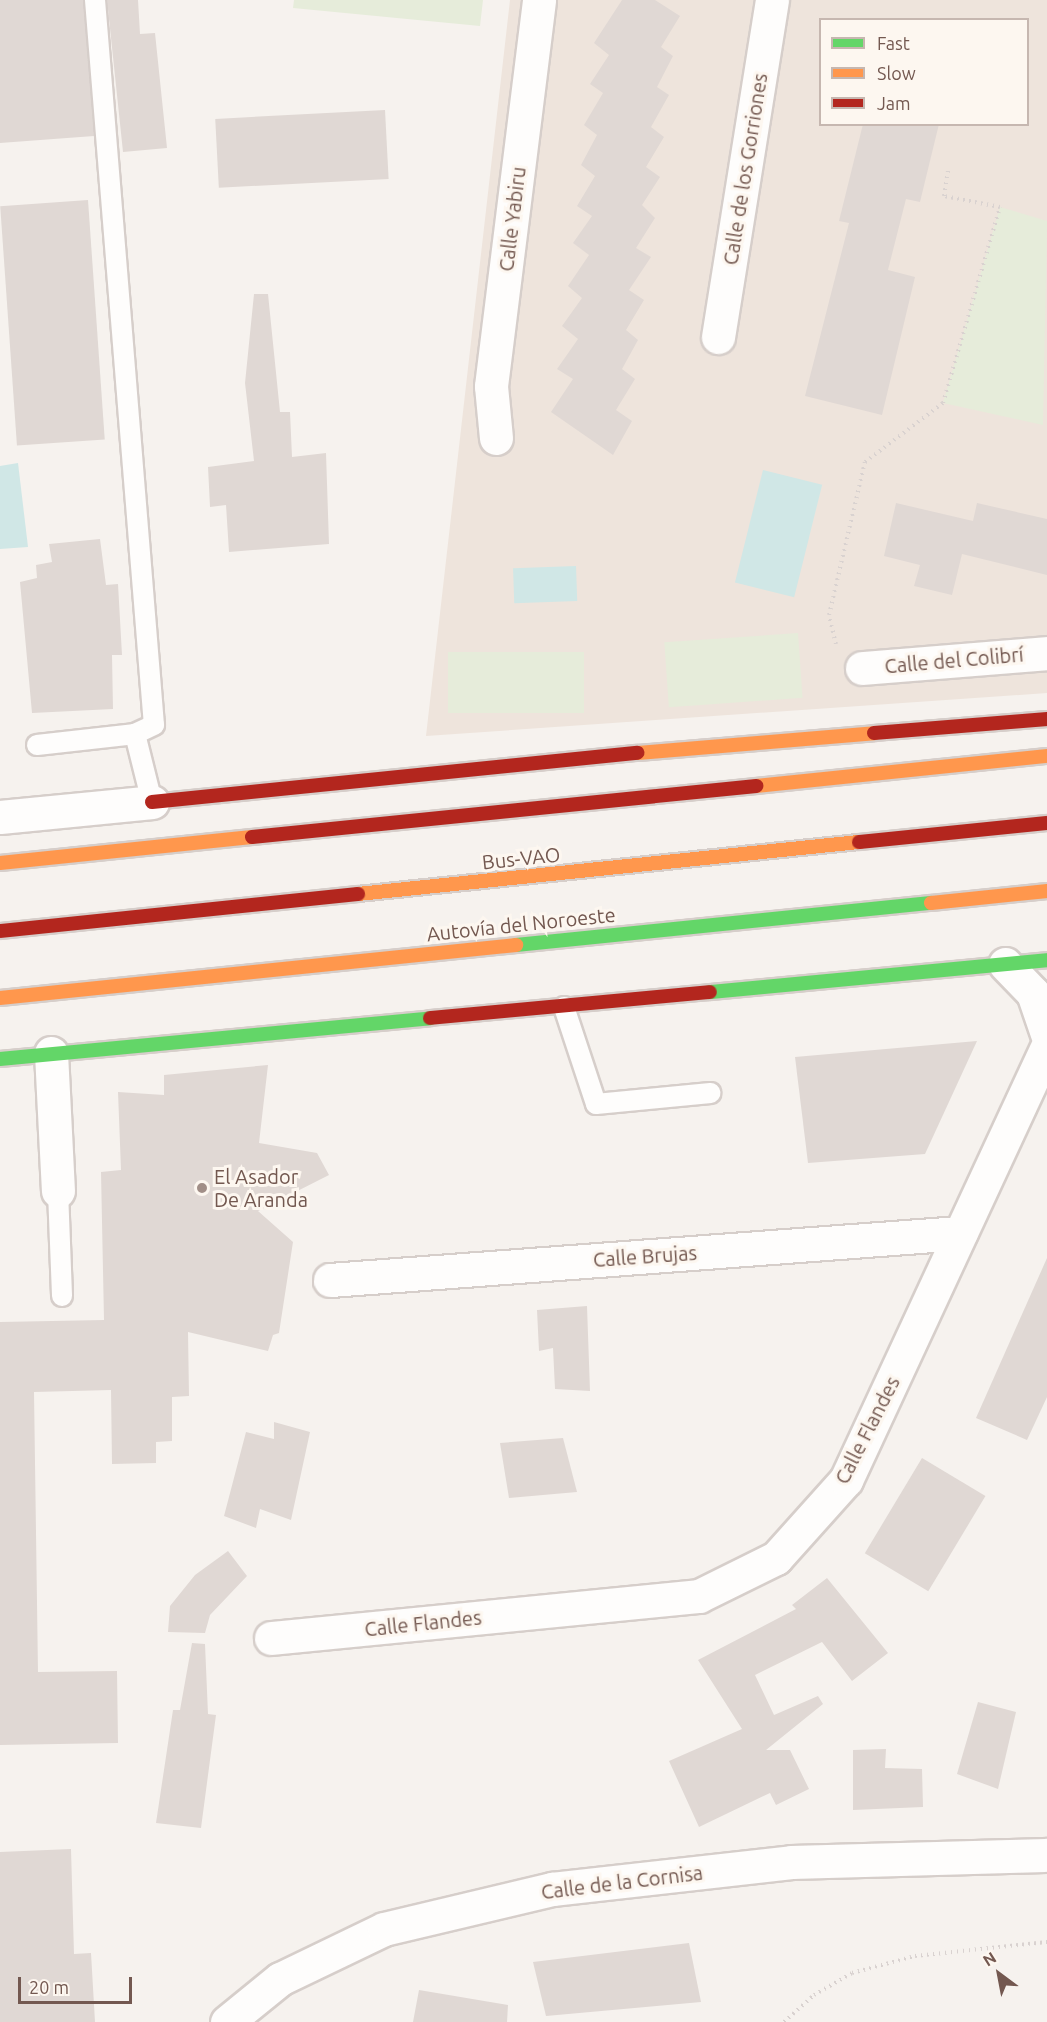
<!DOCTYPE html>
<html>
<head>
<meta charset="utf-8">
<style>
  body { margin:0 }
  #map { position:relative; width:1047px; height:2022px; overflow:hidden; background:#f6f2ee; font-family:Ubuntu,sans-serif }
  div>[style] { position:absolute }
  [style*='--x'] { left:calc(var(--x)*1px); top:calc(var(--y)*1px); width:calc(var(--w)*1px); rotate:calc(var(--a)*1deg) }
  .residential>* { inset:0; background:#eee4dc }
  .green>* { inset:0; background:#e6ecda; transform-origin:0 0 }
  .water>* { inset:0; background:#d0e7e6; transform-origin:0 0 }
  .building>* { inset:0; background:#e0d8d4; transform-origin:0 0 }
  .path>* { height:4px; margin-top:-2px; transform-origin:0; background:repeating-linear-gradient(90deg,#d9d2d0 0 1.5px,transparent 0 6px) }
  .roads { filter:drop-shadow(2px 0 #d6ceca) drop-shadow(-2px 0 #d6ceca) drop-shadow(0 2px #d6ceca) drop-shadow(0 -2px #d6ceca) }
  .lane>* { height:20px; margin:-10px; padding:0 10px; transform-origin:10px; border-radius:10px; background:#fefdfc }
  .street>* { height:33px; margin:-16.5px; padding:0 16.5px; transform-origin:16.5px; border-radius:16.5px; background:#fefdfc }
  .fast>* { height:14px; margin:-7px; padding:0 7px; transform-origin:7px; border-radius:7px; background:#63d668 }
  .slow>* { height:14px; margin:-7px; padding:0 7px; transform-origin:7px; border-radius:7px; background:#ff974d }
  .jam>* { height:14px; margin:-7px; padding:0 7px; transform-origin:7px; border-radius:7px; background:#b3261e }
  .dots>* { width:16px; height:16px; translate:-50% -50%; box-sizing:border-box; border:3px solid #fdf7f0; border-radius:50% }
  span { translate:-50% -50%; white-space:nowrap; text-align:center; line-height:1.15; -webkit-text-stroke:6px #fdf7f0; paint-order:stroke }
  .street-label { font-size:20px; color:#735850 }
  .poi-label { font-size:20px; color:#735850 }
  .left { translate:0 -50%; text-align:left }
  .legend { position:absolute; left:819px; top:18px; width:210px; height:108px; box-sizing:border-box; background:#fdf7f0; border:2px solid #c6b7b0; margin:0; padding:8px 10px; list-style:none; font-size:18px; color:#735850 }
  .legend li { display:flex; align-items:center; gap:12px; height:30px }
  .legend b { width:30px; border:2px solid #c6b7b0 }
  .north { position:absolute; left:969px; top:1944px; width:60px; height:60px; -webkit-text-stroke:4px #fdf7f0; paint-order:stroke; rotate:328deg; font-size:16px; font-weight:700; line-height:24px; text-align:center; color:#735850 }
  .north::after { content:''; display:block; margin:auto; width:21px; height:27px; background:#735850; clip-path:polygon(50% 0,100% 100%,50% 72%,0 100%) }
  .scale { position:absolute; left:18px; top:1977px; width:114px; height:27px; box-sizing:border-box; border:3px solid #735850; border-top:0; padding-left:8px; font-size:18px; line-height:21px; white-space:nowrap; color:#735850; -webkit-text-stroke:4px #fdf7f0; paint-order:stroke }
</style>
</head>
<body>
<div id="map">
  <div class="residential">
    <i style="clip-path:polygon(evenodd,510px 0,1047px 0,1047px 693px,426px 736px,510px 0,820px 20px,1028px 20px,1028px 124px,820px 124px,820px 20px)"></i>
  </div>
  <div class="green">
    <i style="clip-path:polygon(294px 0,483px 0,480px 26px,293px 8px)"></i>
    <i style="clip-path:polygon(1000px 207px,1047px 221px,1043px 425px,943px 403px)"></i>
    <i style="left:798px;top:633px;width:65px;height:134px;rotate:86deg"></i>
    <i style="left:448px;top:652px;width:136px;height:61px"></i>
  </div>
  <div class="water">
    <i style="clip-path:polygon(18px 463px,28px 547px,0 549px,0 466px)"></i>
    <i style="left:763px;top:470px;width:61px;height:116px;rotate:14deg"></i>
    <i style="left:576px;top:566px;width:35px;height:63px;rotate:88deg"></i>
  </div>
  <div class="building">
    <i style="clip-path:polygon(0 0,83px 0,94px 136px,0 143px)"></i>
    <i style="clip-path:polygon(107px 0,138px 0,140px 34px,155px 33px,167px 148px,123px 152px)"></i>
    <i style="clip-path:polygon(622px 0,655px 0,680px 16px,661px 47px,673px 56px,657px 87px,669px 95px,651px 127px,664px 137px,646px 167px,660px 177px,642px 205px,655px 218px,636px 248px,651px 257px,629px 290px,644px 300px,626px 330px,638px 340px,622px 369px,635px 379px,616px 410px,632px 421px,613px 455px,551px 412px,573px 379px,557px 369px,578px 339px,562px 326px,582px 298px,568px 286px,589px 255px,573px 243px,592px 216px,577px 206px,595px 176px,581px 165px,597px 135px,584px 125px,603px 93px,590px 84px,609px 55px,594px 43px)"></i>
    <i style="left:385px;top:110px;width:69px;height:170px;rotate:87deg"></i>
    <i style="clip-path:polygon(863px 124px,939px 124px,920px 202px,906px 199px,888px 270px,915px 277px,882px 415px,805px 396px,849px 223px,839px 221px)"></i>
    <i style="left:88px;top:200px;width:240px;height:88px;rotate:86deg"></i>
    <i style="clip-path:polygon(254px 294px,268px 294px,280px 412px,290px 412px,292px 457px,326px 453px,329px 544px,229px 552px,226px 505px,210px 507px,208px 467px,254px 461px,245px 383px)"></i>
    <i style="clip-path:polygon(896px 503px,973px 521px,977px 503px,1047px 519px,1047px 575px,962px 554px,952px 595px,914px 586px,920px 565px,884px 556px)"></i>
    <i style="clip-path:polygon(100px 539px,106px 585px,118px 584px,122px 655px,112px 655px,113px 709px,32px 713px,20px 582px,37px 578px,36px 565px,52px 562px,49px 544px)"></i>
    <i style="clip-path:polygon(977px 1041px,925px 1154px,808px 1163px,795px 1057px)"></i>
    <i style="clip-path:polygon(268px 1065px,259px 1143px,317px 1153px,329px 1175px,258px 1211px,293px 1242px,279px 1333px,273px 1335px,268px 1351px,188px 1332px,189px 1396px,172px 1397px,172px 1441px,156px 1442px,156px 1463px,112px 1464px,111px 1390px,34px 1392px,38px 1672px,117px 1671px,118px 1743px,0 1745px,0 1322px,104px 1320px,101px 1172px,121px 1170px,118px 1092px,164px 1095px,164px 1075px)"></i>
    <i style="clip-path:polygon(1047px 1258px,1047px 1397px,1027px 1440px,976px 1418px)"></i>
    <i style="clip-path:polygon(587px 1306px,590px 1391px,555px 1389px,553px 1348px,539px 1351px,537px 1310px)"></i>
    <i style="clip-path:polygon(274px 1422px,310px 1432px,291px 1520px,260px 1509px,256px 1528px,224px 1516px,246px 1432px,274px 1439px)"></i>
    <i style="clip-path:polygon(563px 1438px,577px 1492px,509px 1498px,500px 1443px)"></i>
    <i style="left:922px;top:1458px;width:74px;height:111px;rotate:31deg"></i>
    <i style="clip-path:polygon(228px 1551px,247px 1576px,210px 1615px,205px 1633px,168px 1632px,170px 1606px,195px 1575px)"></i>
    <i style="clip-path:polygon(827px 1578px,888px 1653px,852px 1681px,822px 1642px,755px 1675px,774px 1715px,818px 1696px,823px 1704px,766px 1750px,790px 1750px,809px 1789px,776px 1805px,770px 1793px,699px 1827px,669px 1761px,742px 1729px,698px 1660px,796px 1609px,792px 1605px)"></i>
    <i style="clip-path:polygon(192px 1643px,205px 1644px,208px 1714px,216px 1715px,201px 1828px,156px 1823px,173px 1710px,180px 1710px)"></i>
    <i style="clip-path:polygon(978px 1702px,1016px 1712px,998px 1789px,957px 1774px)"></i>
    <i style="clip-path:polygon(886px 1749px,885px 1768px,922px 1769px,923px 1807px,853px 1810px,853px 1750px)"></i>
    <i style="clip-path:polygon(71px 1849px,74px 1954px,91px 1953px,95px 2022px,0 2022px,0 1852px)"></i>
    <i style="clip-path:polygon(689px 1943px,701px 2002px,546px 2016px,533px 1962px)"></i>
    <i style="clip-path:polygon(419px 1990px,508px 2005px,507px 2022px,413px 2022px)"></i>
  </div>
  <div class="path">
    <i style="--x:836;--y:644;--w:30;--a:-104"></i>
    <i style="--x:829;--y:615;--w:157;--a:-76.8"></i>
    <i style="--x:865;--y:462;--w:98;--a:-37.1"></i>
    <i style="--x:943;--y:403;--w:204;--a:-73.8"></i>
    <i style="--x:1000;--y:207;--w:57;--a:-168.9"></i>
    <i style="--x:944;--y:196;--w:26;--a:-81"></i>
    <i style="--x:784;--y:2022;--w:40;--a:-42"></i>
    <i style="--x:814;--y:1995;--w:44;--a:-30.1"></i>
    <i style="--x:852;--y:1973;--w:65;--a:-15.1"></i>
    <i style="--x:915;--y:1956;--w:133;--a:-6.1"></i>
  </div>
  <div class="roads">
    <div class="lane">
      <i style="--x:95;--y:0;--w:727;--a:85.35"></i>
      <i style="--x:154;--y:725;--w:21;--a:155"></i>
      <i style="--x:37;--y:745;--w:99;--a:-6.4"></i>
      <i style="--x:135;--y:734;--w:70;--a:76"></i>
      <i style="--x:564;--y:1007;--w:102;--a:71.7"></i>
      <i style="--x:596;--y:1104;--w:115;--a:-5.5"></i>
      <i style="--x:58;--y:1191;--w:105;--a:87.8"></i>
    </div>
    <div class="street">
      <i style="--x:718;--y:337;--w:341;--a:-80.9"></i>
      <i style="--x:496;--y:438;--w:52;--a:-95.5"></i>
      <i style="--x:491;--y:386;--w:389;--a:-82.9"></i>
      <i style="--x:862;--y:668;--w:186;--a:-4.6"></i>
      <i style="--x:0;--y:817;--w:153;--a:-5.6"></i>
      <i style="--x:1005;--y:964;--w:40;--a:46"></i>
      <i style="--x:1033;--y:993;--w:43;--a:71.1"></i>
      <i style="--x:51;--y:1053;--w:138;--a:87.1"></i>
      <i style="--x:330;--y:1280;--w:632;--a:-4.27"></i>
      <i style="--x:271;--y:1638;--w:430;--a:-5.6"></i>
      <i style="--x:699;--y:1596;--w:86;--a:-26.3"></i>
      <i style="--x:776;--y:1558;--w:105;--a:-48.1"></i>
      <i style="--x:846;--y:1480;--w:477;--a:-65.1"></i>
      <i style="--x:227;--y:2022;--w:68;--a:-39.1"></i>
      <i style="--x:280;--y:1979;--w:115;--a:-25.7"></i>
      <i style="--x:384;--y:1929;--w:173;--a:-13.4"></i>
      <i style="--x:552;--y:1889;--w:241;--a:-6.4"></i>
      <i style="--x:791;--y:1862;--w:256;--a:-1.6"></i>
    </div>
    <div class="fast">
      <i style="--x:516;--y:945;--w:417;--a:-5.8"></i>
      <i style="--x:710;--y:992;--w:339;--a:-5.4"></i>
      <i style="--x:0;--y:1059;--w:432;--a:-5.4"></i>
    </div>
    <div class="slow">
      <i style="--x:638;--y:753;--w:237;--a:-4.8"></i>
      <i style="--x:756;--y:786;--w:293;--a:-5.9"></i>
      <i style="--x:0;--y:863;--w:253;--a:-5.9"></i>
      <i style="--x:358;--y:894;--w:504;--a:-5.93"></i>
      <i style="--x:931;--y:903;--w:117;--a:-5.9"></i>
      <i style="--x:0;--y:998;--w:519;--a:-5.86"></i>
    </div>
    <div class="jam">
      <i style="--x:874;--y:733;--w:174;--a:-4.6"></i>
      <i style="--x:152;--y:802;--w:488;--a:-5.8"></i>
      <i style="--x:252;--y:837;--w:507;--a:-5.78"></i>
      <i style="--x:859;--y:842;--w:189;--a:-5.8"></i>
      <i style="--x:0;--y:931;--w:360;--a:-5.9"></i>
      <i style="--x:430;--y:1018;--w:281;--a:-5.3"></i>
    </div>
  </div>
  <div class="dots">
    <i style="left:202px;top:1188px;background:#a18e87"></i>
  </div>
  <div class="street-label">
    <span style="left:745px;top:169px;rotate:-81deg">Calle de los Gorriones</span>
    <span style="left:512px;top:219px;rotate:-83deg">Calle Yabiru</span>
    <span style="left:954px;top:660px;rotate:-5deg">Calle del Colibrí</span>
    <span style="left:521px;top:858px;rotate:-6deg">Bus-VAO</span>
    <span style="left:521px;top:924px;rotate:-6deg">Autovía del Noroeste</span>
    <span style="left:645px;top:1256px;rotate:-4deg">Calle Brujas</span>
    <span style="left:867px;top:1430px;rotate:-63deg">Calle Flandes</span>
    <span style="left:423px;top:1623px;rotate:-6deg">Calle Flandes</span>
    <span style="left:622px;top:1882px;rotate:-7deg">Calle de la Cornisa</span>
  </div>
  <div class="poi-label">
    <span class="left" style="left:214px;top:1188px">El Asador<br>De Aranda</span>
  </div>
  <ul class="legend">
  <li><b style="height:8px;background:#63d668"></b>Fast</li>
  <li><b style="height:8px;background:#ff974d"></b>Slow</li>
  <li><b style="height:8px;background:#b3261e"></b>Jam</li>
  </ul>
  <div class="north">N</div>
  <div class="scale">20 m</div>
</div>
</body>
</html>
